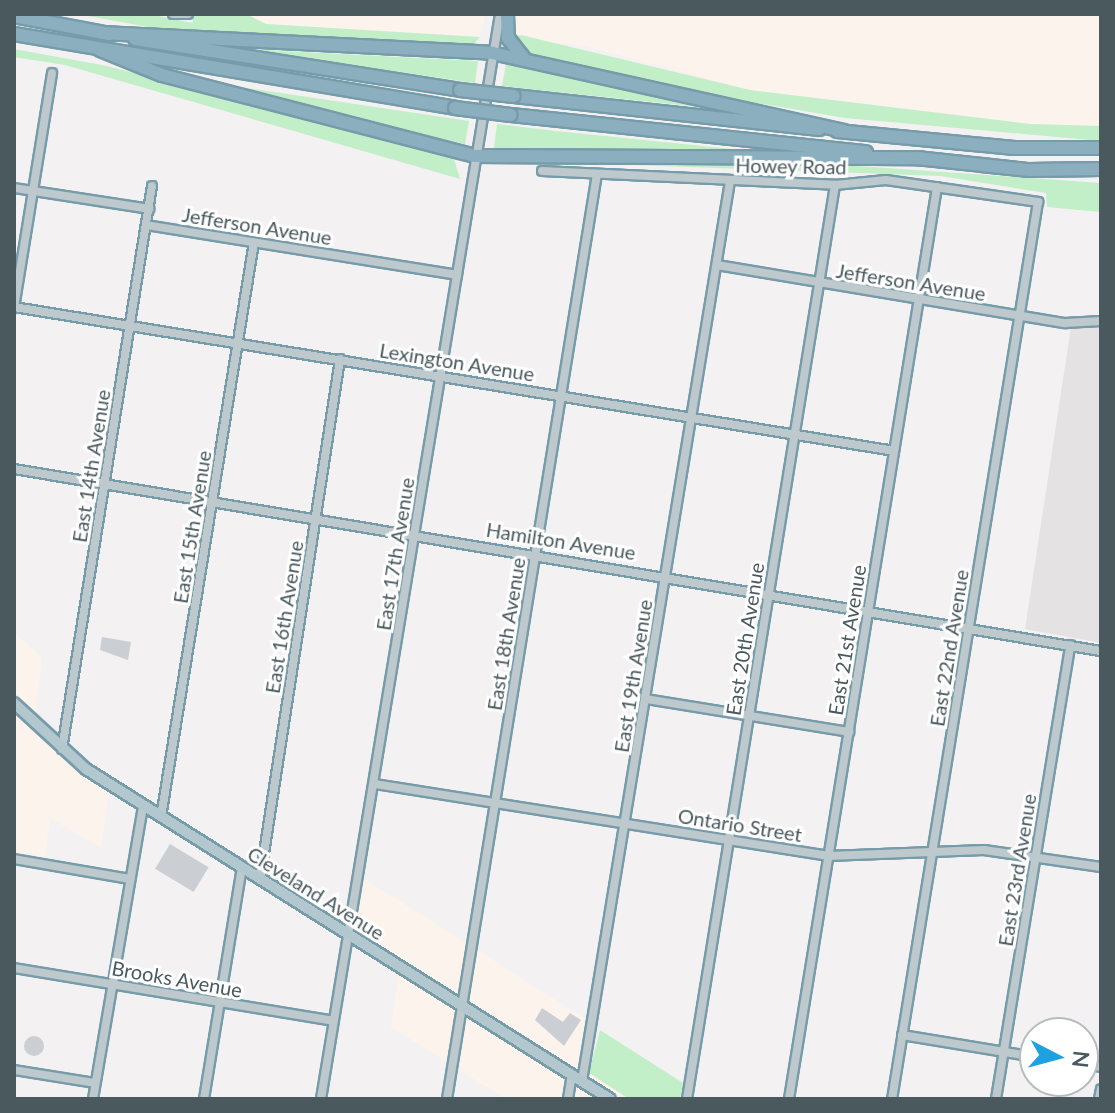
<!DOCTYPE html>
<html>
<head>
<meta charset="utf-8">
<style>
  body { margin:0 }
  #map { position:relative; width:1115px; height:1113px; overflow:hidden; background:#f3f1f2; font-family:Lato,sans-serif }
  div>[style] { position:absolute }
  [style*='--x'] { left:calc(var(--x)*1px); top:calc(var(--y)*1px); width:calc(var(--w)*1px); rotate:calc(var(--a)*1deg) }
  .commercial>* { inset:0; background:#fcf4ec }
  .education>* { inset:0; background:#e4e2e3 }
  .green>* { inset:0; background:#c2eec8 }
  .building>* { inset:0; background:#cbcfd3; transform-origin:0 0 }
  .round { border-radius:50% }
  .roads { filter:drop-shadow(2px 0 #769ba9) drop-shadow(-2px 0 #769ba9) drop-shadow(0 2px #769ba9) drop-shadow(0 -2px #769ba9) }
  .minor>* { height:8px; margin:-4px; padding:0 4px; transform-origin:4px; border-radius:4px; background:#bdc9cd }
  .major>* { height:10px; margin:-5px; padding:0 5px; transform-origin:5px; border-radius:5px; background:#b2c7ce }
  .highway>* { height:12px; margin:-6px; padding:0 6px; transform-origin:6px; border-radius:6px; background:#8bafbe }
  .bridges { filter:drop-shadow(2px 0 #769ba9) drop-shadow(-2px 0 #769ba9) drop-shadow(0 2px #769ba9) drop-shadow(0 -2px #769ba9) }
  .highway-bridge>* { height:12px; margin:-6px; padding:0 6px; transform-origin:6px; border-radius:6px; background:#8bafbe }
  span { translate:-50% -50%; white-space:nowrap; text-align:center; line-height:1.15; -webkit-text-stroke:6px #fff; paint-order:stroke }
  .street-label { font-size:20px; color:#49595e }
  .frame { position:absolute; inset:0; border:16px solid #49595e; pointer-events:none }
  .north { position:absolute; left:1019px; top:1017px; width:80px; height:80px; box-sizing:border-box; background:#fff; border:2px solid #b6bdbf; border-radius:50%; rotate:96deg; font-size:22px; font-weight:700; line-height:32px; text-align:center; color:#49595e }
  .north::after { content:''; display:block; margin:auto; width:28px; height:36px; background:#1fa0df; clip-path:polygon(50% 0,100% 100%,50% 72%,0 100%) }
</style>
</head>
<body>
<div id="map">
  <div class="commercial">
    <i style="clip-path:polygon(246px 14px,485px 14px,480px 37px,266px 24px)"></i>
    <i style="clip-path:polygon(508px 14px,1101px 14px,1101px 126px,1030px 124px,750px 90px,585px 46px,508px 38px)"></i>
    <i style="clip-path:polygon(14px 632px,42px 658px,35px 716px,111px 781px,101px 848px,50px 818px,44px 864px,17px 861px,14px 877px)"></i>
    <i style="clip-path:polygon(360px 876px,589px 1021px,597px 1031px,589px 1073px,620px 1093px,616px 1099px,506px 1099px,391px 1027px,400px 966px,349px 935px)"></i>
  </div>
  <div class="education">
    <i style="clip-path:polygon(1101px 324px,1101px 643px,1025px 629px,1071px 327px)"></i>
  </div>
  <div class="green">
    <i style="clip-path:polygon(77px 14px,148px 14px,193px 23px,193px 14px,246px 14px,266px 24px,480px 37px,471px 47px,170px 31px)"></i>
    <i style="clip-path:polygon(521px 35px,750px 90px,1030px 124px,1101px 126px,1101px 141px,845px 118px,535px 65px,508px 38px)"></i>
    <i style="clip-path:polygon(238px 48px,281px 51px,478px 61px,475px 83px)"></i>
    <i style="clip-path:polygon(14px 49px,107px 66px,453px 156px,460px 179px,65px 65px,14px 57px)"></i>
    <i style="clip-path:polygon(506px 64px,627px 86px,756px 113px,502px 86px)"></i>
    <i style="clip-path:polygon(214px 83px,469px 121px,465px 144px,317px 111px)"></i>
    <i style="clip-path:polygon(497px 124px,556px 131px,791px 155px,494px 148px)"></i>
    <i style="clip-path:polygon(495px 160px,858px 166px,1101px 183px,1101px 212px,1047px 207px,1046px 193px,941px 176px)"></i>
    <i style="clip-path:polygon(600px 1030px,683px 1083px,680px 1099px,629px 1099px,589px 1073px)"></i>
  </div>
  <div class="building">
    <i style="clip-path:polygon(102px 637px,131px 642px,128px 660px,100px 650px)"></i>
    <i style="left:170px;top:844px;width:45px;height:29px;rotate:31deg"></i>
    <i style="clip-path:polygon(542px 1008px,563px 1022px,570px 1013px,581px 1020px,564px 1046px,535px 1020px)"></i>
    <i class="round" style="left:24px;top:1036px;width:20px;height:20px"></i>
  </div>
  <div class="roads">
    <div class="minor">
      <i style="--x:173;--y:14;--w:15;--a:0"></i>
      <i style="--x:542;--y:171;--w:293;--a:2.7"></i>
      <i style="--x:835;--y:185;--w:51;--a:-5.6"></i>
      <i style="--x:886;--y:180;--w:154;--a:8.2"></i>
      <i style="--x:1038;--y:202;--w:909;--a:99.24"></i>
      <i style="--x:14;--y:188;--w:137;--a:8.8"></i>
      <i style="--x:146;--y:225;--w:315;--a:9.1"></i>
      <i style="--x:717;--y:265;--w:353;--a:9.5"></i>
      <i style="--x:1065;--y:323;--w:36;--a:-3"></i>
      <i style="--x:14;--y:307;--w:892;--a:9.29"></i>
      <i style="--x:14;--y:308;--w:238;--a:-80.8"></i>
      <i style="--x:14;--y:469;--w:1102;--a:9.51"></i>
      <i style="--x:646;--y:699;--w:206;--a:9.2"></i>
      <i style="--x:62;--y:749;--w:570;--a:-80.92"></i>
      <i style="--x:375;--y:784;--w:459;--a:9"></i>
      <i style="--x:828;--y:856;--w:156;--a:-2.2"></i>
      <i style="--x:984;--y:850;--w:118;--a:8.3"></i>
      <i style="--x:161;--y:817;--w:582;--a:-80.81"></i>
      <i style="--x:14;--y:859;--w:118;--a:9.8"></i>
      <i style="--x:260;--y:879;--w:526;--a:-81.25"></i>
      <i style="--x:14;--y:968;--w:324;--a:9.4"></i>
      <i style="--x:902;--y:1035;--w:135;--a:9.4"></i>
      <i style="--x:1083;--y:1064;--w:18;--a:9"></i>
      <i style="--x:14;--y:1070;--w:82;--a:9.1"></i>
      <i style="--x:582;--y:1081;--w:912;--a:-80.66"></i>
      <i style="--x:93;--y:1099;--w:298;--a:-80.3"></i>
      <i style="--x:204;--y:1099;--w:235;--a:-80.7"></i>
      <i style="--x:321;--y:1099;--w:1100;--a:-80.63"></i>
      <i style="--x:447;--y:1099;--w:937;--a:-80.79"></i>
      <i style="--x:568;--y:1099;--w:24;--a:-81"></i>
      <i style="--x:687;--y:1099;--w:926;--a:-80.8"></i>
      <i style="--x:789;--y:1099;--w:924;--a:-80.78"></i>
      <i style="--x:996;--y:1099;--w:460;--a:-80.7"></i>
      <i style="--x:1099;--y:1099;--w:10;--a:-79"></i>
    </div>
    <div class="major">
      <i style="--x:14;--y:703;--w:98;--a:42.5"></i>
      <i style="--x:86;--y:769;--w:619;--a:32.2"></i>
    </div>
    <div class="highway">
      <i style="--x:507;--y:14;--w:24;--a:88"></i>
      <i style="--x:508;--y:38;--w:28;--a:52"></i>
      <i style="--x:14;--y:16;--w:97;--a:10.7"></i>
      <i style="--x:102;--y:33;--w:391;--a:2.9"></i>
      <i style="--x:492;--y:53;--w:361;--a:12.5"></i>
      <i style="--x:14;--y:34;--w:447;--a:9.5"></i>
      <i style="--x:135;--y:39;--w:329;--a:8.9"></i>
      <i style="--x:100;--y:50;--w:67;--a:22"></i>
      <i style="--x:162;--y:75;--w:323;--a:14.5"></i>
      <i style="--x:475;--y:156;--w:446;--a:0.3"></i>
      <i style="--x:514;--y:96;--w:307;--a:6.2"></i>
      <i style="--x:511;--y:115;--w:357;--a:6"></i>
      <i style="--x:837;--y:131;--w:178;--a:5.5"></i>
      <i style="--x:1014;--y:148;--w:87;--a:0"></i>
      <i style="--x:916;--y:158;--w:114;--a:6.1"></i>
      <i style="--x:1029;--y:170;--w:72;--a:-0.8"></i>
    </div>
  </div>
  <div class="bridges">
    <div class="highway-bridge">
      <i style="--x:460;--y:90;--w:54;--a:6.3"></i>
      <i style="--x:455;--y:108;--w:56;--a:7.1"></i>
    </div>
  </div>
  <div class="street-label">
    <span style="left:791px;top:166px;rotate:1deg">Howey Road</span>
    <span style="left:257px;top:226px;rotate:9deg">Jefferson Avenue</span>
    <span style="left:911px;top:282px;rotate:9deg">Jefferson Avenue</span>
    <span style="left:457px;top:362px;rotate:9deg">Lexington Avenue</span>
    <span style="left:91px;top:466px;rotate:-81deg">East 14th Avenue</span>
    <span style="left:192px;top:527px;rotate:-81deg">East 15th Avenue</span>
    <span style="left:561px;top:541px;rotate:9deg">Hamilton Avenue</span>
    <span style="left:395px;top:554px;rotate:-81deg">East 17th Avenue</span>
    <span style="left:284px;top:617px;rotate:-81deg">East 16th Avenue</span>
    <span style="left:506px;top:634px;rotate:-81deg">East 18th Avenue</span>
    <span style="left:745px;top:639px;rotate:-81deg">East 20th Avenue</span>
    <span style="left:847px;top:640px;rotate:-81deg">East 21st Avenue</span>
    <span style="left:949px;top:648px;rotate:-81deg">East 22nd Avenue</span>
    <span style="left:633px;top:676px;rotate:-81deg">East 19th Avenue</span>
    <span style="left:740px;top:825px;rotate:9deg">Ontario Street</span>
    <span style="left:1017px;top:870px;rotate:-81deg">East 23rd Avenue</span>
    <span style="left:316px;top:893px;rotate:32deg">Cleveland Avenue</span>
    <span style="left:177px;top:979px;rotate:10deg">Brooks Avenue</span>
  </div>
  <div class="frame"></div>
  <div class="north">N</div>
</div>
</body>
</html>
